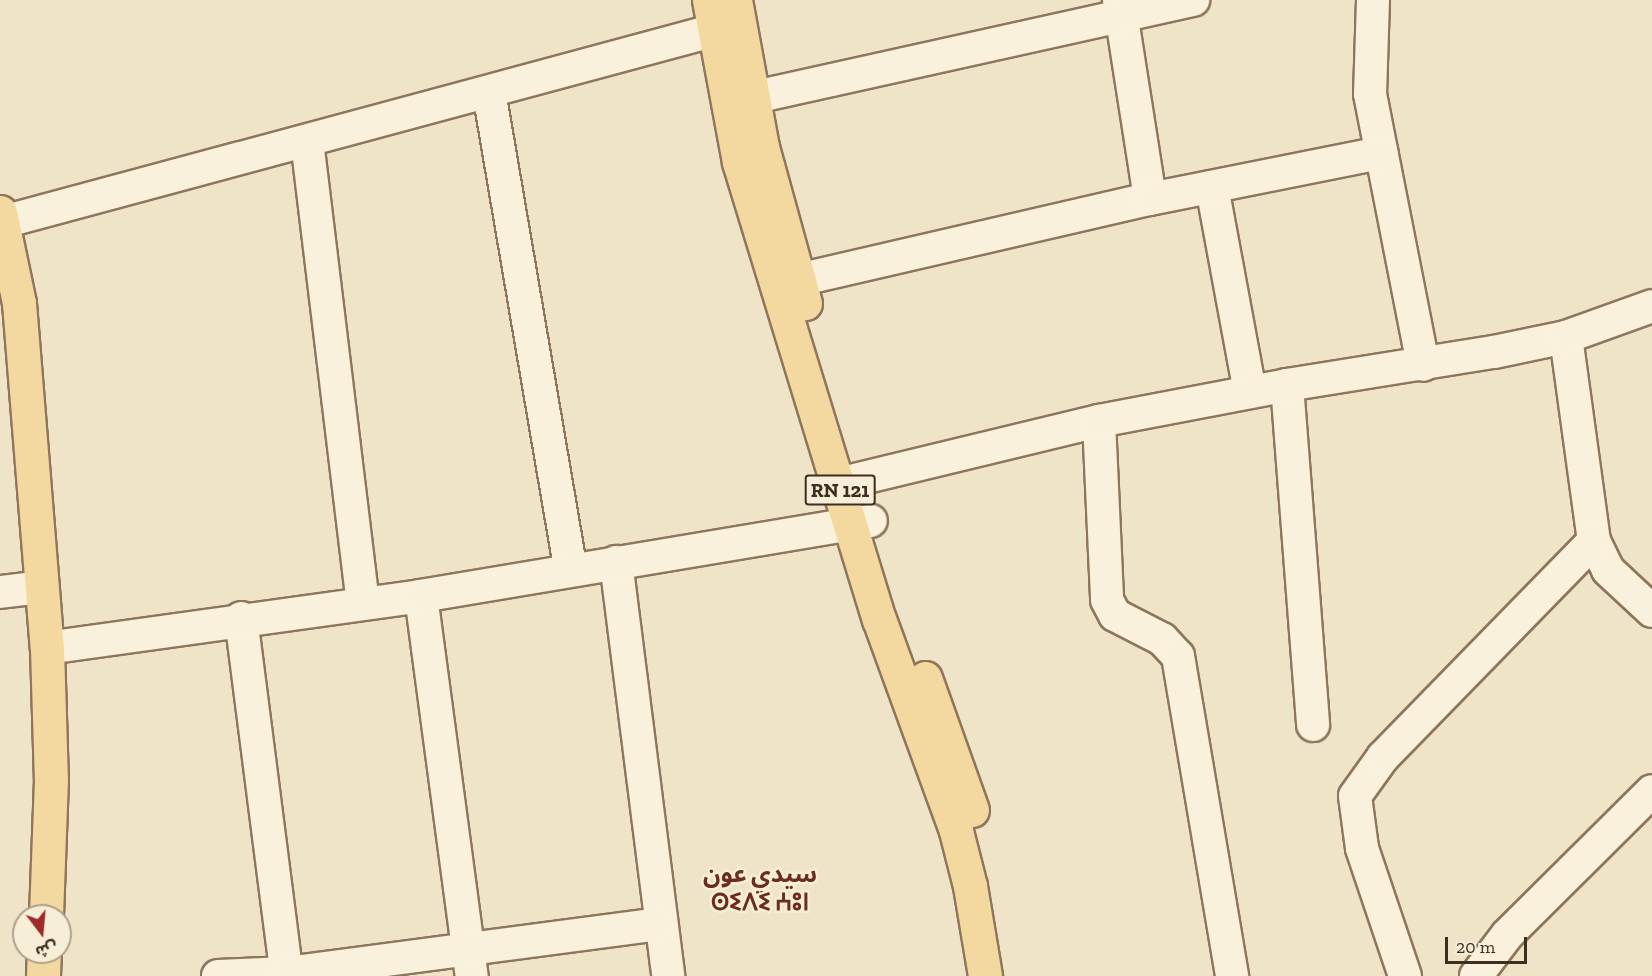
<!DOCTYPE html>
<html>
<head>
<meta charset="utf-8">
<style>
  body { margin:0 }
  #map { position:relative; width:1652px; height:976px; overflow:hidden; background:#f0e4c8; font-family:"Zilla Slab","Noto Sans Arabic","Noto Sans Tifinagh",serif }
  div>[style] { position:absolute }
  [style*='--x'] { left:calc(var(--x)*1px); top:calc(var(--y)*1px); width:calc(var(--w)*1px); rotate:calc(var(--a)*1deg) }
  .roads { filter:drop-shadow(2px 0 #8d765c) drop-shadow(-2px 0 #8d765c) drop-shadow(0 2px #8d765c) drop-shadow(0 -2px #8d765c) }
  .street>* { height:32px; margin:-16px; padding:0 16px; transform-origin:16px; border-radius:16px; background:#faf1dc }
  .primary>* { height:33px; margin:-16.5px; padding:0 16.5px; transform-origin:16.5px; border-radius:16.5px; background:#f3d9a0 }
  span { translate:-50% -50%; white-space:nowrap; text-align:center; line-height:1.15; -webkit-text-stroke:5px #f7eed8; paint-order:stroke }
  .shield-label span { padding:2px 4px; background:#f7eed8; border:2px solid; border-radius:4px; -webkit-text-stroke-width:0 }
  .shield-label { font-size:20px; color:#3d2e20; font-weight:700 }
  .quarter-label { font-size:24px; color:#6b2e1e; font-weight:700 }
  .north { position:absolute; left:12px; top:904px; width:60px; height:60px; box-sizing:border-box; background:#f7eed8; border:2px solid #ada18e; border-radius:50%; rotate:164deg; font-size:16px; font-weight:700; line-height:24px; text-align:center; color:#3d2e20 }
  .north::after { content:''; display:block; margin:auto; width:21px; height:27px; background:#9e2a2b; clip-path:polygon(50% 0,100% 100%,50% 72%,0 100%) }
  .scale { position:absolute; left:1445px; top:937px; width:82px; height:27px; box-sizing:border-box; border:3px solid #3d2e20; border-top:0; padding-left:8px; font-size:18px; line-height:21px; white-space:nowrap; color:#3d2e20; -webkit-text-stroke:4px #f7eed8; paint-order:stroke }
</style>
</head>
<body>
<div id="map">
  <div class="roads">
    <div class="street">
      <i style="--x:1119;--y:0;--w:201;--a:81.1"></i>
      <i style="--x:1373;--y:0;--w:94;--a:91.8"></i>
      <i style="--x:1370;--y:94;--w:276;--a:78.9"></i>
      <i style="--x:489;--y:92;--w:483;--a:80.3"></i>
      <i style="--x:751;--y:98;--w:453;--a:-12.5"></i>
      <i style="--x:307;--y:141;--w:466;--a:83.1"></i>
      <i style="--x:1212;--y:187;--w:208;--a:79.5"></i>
      <i style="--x:3;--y:222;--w:761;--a:-15.08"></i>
      <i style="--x:798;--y:280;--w:361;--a:-13"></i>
      <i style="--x:1150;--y:199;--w:236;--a:-11.3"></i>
      <i style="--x:1566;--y:337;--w:206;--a:82.2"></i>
      <i style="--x:1594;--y:541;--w:32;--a:64"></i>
      <i style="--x:1608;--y:570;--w:60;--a:43"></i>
      <i style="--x:1287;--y:385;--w:341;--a:85.6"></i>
      <i style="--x:1099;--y:421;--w:179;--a:87.4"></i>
      <i style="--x:1107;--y:600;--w:17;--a:62"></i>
      <i style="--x:1115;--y:615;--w:53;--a:27.1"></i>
      <i style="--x:1162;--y:639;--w:23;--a:47"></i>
      <i style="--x:1178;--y:656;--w:325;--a:80.4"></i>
      <i style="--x:838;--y:484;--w:268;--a:-13.6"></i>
      <i style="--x:1099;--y:421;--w:191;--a:-10.8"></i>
      <i style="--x:1287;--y:385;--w:210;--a:-9.1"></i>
      <i style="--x:1494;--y:352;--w:74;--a:-11.8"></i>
      <i style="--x:1566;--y:337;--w:91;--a:-19.8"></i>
      <i style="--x:616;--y:562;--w:417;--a:82.8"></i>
      <i style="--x:0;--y:592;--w:42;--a:-6.8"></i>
      <i style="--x:421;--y:596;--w:383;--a:82.4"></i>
      <i style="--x:241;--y:618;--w:361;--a:82.7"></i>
      <i style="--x:47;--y:648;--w:378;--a:-7.9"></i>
      <i style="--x:421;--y:596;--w:456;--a:-9.5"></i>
      <i style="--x:218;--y:976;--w:69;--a:-2.5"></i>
      <i style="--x:287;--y:973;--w:376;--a:-7.5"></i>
      <i style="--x:1405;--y:976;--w:135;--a:-108.6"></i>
      <i style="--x:1362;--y:848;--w:52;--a:-97.7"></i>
      <i style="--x:1355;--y:796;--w:48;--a:-54.3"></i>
      <i style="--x:1383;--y:757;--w:302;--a:-45.7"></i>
      <i style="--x:1476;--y:976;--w:51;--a:-52.9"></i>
      <i style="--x:1507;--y:935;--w:204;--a:-44.8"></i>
    </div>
    <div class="primary">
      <i style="--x:709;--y:0;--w:165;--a:79.5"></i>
      <i style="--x:739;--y:162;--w:478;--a:73"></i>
      <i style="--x:879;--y:619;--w:226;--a:70"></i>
      <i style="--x:956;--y:831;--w:57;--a:75.7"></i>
      <i style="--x:970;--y:886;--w:91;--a:80.5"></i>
      <i style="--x:735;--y:0;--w:149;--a:79.6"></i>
      <i style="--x:762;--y:147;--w:162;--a:74.6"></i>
      <i style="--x:0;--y:212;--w:93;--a:78.2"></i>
      <i style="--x:19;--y:303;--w:346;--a:85.4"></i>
      <i style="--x:47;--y:648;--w:131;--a:88.3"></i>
      <i style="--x:51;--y:779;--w:137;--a:92.1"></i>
      <i style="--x:925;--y:678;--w:140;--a:70.4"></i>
      <i style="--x:43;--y:976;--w:24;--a:-88"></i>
    </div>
  </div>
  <div class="shield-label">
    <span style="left:840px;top:490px">RN 121</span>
  </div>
  <div class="quarter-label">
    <span style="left:760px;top:888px">سيدي عون<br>ⵙⵉⴷⵉ ⵄⵓⵏ</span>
  </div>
  <div class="north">ش</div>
  <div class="scale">20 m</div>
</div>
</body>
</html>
